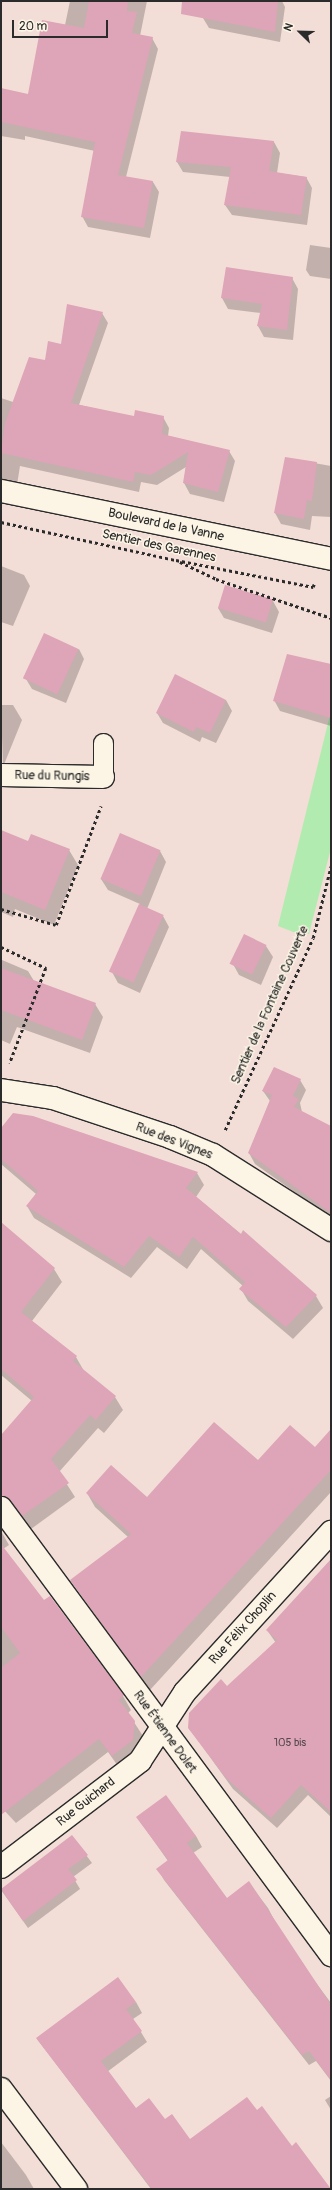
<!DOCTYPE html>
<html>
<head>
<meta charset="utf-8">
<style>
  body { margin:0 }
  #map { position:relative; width:332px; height:2190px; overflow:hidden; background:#f3ddd7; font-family:Pangolin,sans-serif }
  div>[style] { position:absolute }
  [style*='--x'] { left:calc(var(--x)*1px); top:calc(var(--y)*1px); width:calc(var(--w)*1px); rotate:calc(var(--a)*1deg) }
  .green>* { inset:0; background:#b2ebaf }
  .shadow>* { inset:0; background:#0003 }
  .building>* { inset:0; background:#dda5b7; transform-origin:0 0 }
  .path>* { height:2.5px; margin-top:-1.25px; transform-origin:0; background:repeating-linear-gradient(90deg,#2b2b2b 0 3px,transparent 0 6px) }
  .roads { filter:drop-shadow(1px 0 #2b2b2b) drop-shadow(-1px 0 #2b2b2b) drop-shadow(0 1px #2b2b2b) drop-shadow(0 -1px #2b2b2b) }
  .lane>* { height:19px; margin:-9.5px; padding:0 9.5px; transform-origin:9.5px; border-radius:9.5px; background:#fcf5e5 }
  .street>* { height:22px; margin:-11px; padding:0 11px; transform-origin:11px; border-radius:11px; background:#fcf5e5 }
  span { translate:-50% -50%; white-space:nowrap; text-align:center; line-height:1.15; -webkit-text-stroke:3px #fcf5e5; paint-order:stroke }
  .number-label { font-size:11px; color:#584a4e }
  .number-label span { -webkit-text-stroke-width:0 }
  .street-label { font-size:13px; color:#2b2b2b }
  .frame { position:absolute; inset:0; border:2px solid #2b2b2b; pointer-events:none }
  .north { position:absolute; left:280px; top:12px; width:40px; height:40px; -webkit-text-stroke:3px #fcf5e5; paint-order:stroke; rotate:293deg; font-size:11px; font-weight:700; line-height:16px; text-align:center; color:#2b2b2b }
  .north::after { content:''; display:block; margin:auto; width:14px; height:18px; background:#2b2b2b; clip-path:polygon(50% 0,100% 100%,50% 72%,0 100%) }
  .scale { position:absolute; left:12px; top:20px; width:96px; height:18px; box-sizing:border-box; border:2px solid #2b2b2b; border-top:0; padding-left:5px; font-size:12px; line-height:14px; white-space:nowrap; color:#2b2b2b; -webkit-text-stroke:3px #fcf5e5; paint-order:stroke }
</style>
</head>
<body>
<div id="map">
  <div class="green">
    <i style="clip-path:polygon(331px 711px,331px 848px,309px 934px,296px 933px,278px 926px)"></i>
  </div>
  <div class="shadow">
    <i style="clip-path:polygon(70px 1px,147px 1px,140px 36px,152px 38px,158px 49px,126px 177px,153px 182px,159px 192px,150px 238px,88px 227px,82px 216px,95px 151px,25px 136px,25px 140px,1px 136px,1px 89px,28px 95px,65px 25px)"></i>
    <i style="clip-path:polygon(207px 1px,282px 1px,285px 7px,280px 42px,209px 28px,203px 18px)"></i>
    <i style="clip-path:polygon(274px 142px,280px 153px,277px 173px,306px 177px,312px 188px,307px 225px,232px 215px,225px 205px,230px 177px,183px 172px,177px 162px)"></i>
    <i style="clip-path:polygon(310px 245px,331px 248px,331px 279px,310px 276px,306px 270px)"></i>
    <i style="clip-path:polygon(292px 278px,298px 289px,293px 340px,264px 337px,258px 326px,261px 313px,228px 309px,222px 298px)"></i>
    <i style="clip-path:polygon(102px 313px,108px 323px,79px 405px,134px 417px,163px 417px,169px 428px,168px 436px,229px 451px,235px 461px,224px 502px,190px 494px,184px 483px,186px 467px,157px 485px,141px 482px,139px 492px,20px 466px,17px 485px,1px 482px,1px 398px,13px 402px,62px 345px)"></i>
    <i style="clip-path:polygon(286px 458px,331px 466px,331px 517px,312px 516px,310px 530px,281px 524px,275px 513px)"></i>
    <i style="clip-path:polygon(1px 566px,24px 575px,30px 586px,13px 626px,1px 622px)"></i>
    <i style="clip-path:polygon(273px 601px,279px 612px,272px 633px,224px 618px,218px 608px)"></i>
    <i style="clip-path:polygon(79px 649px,84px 659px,66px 703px,32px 689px,26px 679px)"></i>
    <i style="clip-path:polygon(331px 665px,331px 726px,280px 711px,274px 700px)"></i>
    <i style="clip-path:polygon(226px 700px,232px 711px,216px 743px,202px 737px,200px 742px,163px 723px,157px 713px)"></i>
    <i style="clip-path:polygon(1px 705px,13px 705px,22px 720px,3px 767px)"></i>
    <i style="clip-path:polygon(1px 837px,69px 850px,78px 865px,54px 925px,15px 909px,13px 917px,1px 912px)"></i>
    <i style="clip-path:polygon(160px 851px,166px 862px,147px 909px,163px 916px,169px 927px,140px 993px,118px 983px,112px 972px,140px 904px,108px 890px,101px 879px)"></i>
    <i style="clip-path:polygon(266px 946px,273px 957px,261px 985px,239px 975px,233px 964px)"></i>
    <i style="clip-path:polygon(2px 960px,28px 971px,34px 981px,95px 1004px,103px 1017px,90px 1053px,17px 1027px,10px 1044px,1px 1040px)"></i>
    <i style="clip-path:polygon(274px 1068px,300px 1080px,306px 1090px,300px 1103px,302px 1112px,331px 1127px,331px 1218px,255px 1164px,249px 1153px,270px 1101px,263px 1091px)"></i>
    <i style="clip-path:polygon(32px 1117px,197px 1173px,204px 1185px,196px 1197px,316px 1296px,323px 1308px,293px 1339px,248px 1301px,241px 1289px,243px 1286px,201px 1249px,187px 1269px,157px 1247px,131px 1278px,34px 1218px,27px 1206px,36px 1194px,1px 1164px,1px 1129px)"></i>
    <i style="clip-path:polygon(1px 1223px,54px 1269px,62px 1282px,32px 1321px,76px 1357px,84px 1371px,115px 1397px,123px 1410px,104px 1433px,98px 1428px,59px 1472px,75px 1497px,31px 1529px,15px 1510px,1px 1511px,1px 1439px,32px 1401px,1px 1375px)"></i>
    <i style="clip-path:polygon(331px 1431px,331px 1492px,150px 1690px,71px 1581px,128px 1537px,95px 1507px,87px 1493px,147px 1498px,258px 1461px,315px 1449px)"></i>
    <i style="clip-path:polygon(1px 1531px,9px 1545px,3px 1549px,44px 1602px,50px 1597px,123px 1696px,131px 1710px,128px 1713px,143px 1736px,141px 1754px,120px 1769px,108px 1752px,16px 1823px,1px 1807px)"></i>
    <i style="clip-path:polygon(331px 1572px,331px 1817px,308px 1795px,277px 1828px,233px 1789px,189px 1728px,276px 1643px,267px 1630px)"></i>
    <i style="clip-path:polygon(137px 1817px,196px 1836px,202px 1847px,193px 1853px,227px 1899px,249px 1883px,268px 1908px,285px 1941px,331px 2003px,331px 2081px,316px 2061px,309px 2065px,164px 1880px,158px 1869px,168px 1861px)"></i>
    <i style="clip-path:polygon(72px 1836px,92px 1863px,73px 1877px,80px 1889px,28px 1928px,1px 1890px)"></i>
    <i style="clip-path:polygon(136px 2002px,142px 2013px,133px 2019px,147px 2042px,107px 2072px,135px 2110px,165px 2121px,190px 2140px,257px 2111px,329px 2189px,151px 2189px,37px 2039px)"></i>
    <i style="clip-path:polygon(331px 2096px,331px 2110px,325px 2100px)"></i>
    <i style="clip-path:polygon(1px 2142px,26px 2175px,34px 2189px,1px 2189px)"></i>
  </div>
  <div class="building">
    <i style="clip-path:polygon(89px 1px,128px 1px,127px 11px,137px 12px,132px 33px,153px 37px,118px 175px,153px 181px,144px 228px,81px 217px,95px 142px,1px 122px,1px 88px,28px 94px,42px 20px,84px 28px)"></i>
    <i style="clip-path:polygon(182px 1px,278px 1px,275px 32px,181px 14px)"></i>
    <i style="clip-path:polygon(181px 131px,274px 141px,269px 171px,307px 177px,301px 215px,224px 205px,231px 167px,176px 162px)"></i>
    <i style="clip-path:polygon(226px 267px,293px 277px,287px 330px,257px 326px,262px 304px,221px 298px)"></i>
    <i style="clip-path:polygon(67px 304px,103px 312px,71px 403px,134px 416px,135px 410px,164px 416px,162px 434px,230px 450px,218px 492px,183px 483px,188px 452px,151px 475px,135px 472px,133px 482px,1px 453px,5px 423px,29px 357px,45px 360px,48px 341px,61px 344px)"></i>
    <i style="clip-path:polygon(285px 457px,317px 462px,312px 501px,307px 500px,304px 519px,274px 513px)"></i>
    <i style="left:225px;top:585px;width:50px;height:24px;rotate:17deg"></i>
    <i style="left:44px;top:633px;width:38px;height:50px;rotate:25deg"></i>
    <i style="clip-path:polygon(287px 654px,331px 664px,331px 718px,273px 701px)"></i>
    <i style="clip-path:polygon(175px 674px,226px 700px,210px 733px,196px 727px,194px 732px,156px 713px)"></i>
    <i style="clip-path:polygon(1px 830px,28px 841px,31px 834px,70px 849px,45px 910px,1px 892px)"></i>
    <i style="left:120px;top:833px;width:44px;height:50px;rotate:23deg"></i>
    <i style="left:139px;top:904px;width:27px;height:74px;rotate:24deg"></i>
    <i style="left:244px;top:934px;width:25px;height:33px;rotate:26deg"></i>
    <i style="clip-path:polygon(1px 968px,96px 1003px,82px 1040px,1px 1010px)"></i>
    <i style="clip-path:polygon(274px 1067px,301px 1079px,293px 1096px,299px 1099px,294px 1107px,331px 1126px,331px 1213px,248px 1153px,272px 1095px,262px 1091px)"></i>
    <i style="clip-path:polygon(13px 1113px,33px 1116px,198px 1172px,186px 1188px,241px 1234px,243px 1230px,317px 1295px,286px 1327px,239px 1289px,245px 1282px,193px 1237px,179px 1257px,149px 1236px,124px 1267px,26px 1206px,38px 1191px,1px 1159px,1px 1128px)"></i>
    <i style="clip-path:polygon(1px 1222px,55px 1268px,21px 1312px,77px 1356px,73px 1361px,116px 1396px,96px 1420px,90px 1415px,51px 1459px,69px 1483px,22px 1516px,11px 1500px,1px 1496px,1px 1435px,34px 1397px,1px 1369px)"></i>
    <i style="clip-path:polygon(214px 1422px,258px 1460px,290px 1425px,315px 1447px,331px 1429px,331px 1470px,141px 1677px,70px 1580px,131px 1534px,86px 1493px,111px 1465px,147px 1497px)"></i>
    <i style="clip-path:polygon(1px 1544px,44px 1600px,50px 1596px,124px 1695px,119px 1700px,135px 1721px,133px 1740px,112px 1756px,99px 1739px,1px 1815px,1px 1668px,20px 1653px,1px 1627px)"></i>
    <i style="clip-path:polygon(331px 1559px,331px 1812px,301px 1785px,271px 1818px,226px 1778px,188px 1728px,189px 1713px,221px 1679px,227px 1686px,277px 1640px,266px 1630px)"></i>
    <i style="clip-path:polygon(166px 1795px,196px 1836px,187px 1843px,227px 1898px,249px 1881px,331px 2005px,331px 2080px,309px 2051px,302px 2055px,156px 1869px,168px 1860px,136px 1817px)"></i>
    <i style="clip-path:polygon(72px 1835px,88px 1855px,68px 1869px,77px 1880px,23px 1921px,1px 1889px)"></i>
    <i style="clip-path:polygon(118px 1977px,136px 2002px,126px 2009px,142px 2031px,101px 2061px,136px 2108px,149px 2098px,165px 2119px,172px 2114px,190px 2139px,247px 2097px,257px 2110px,262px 2106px,292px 2146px,296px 2142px,331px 2189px,152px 2189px,36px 2038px)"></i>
  </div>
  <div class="path">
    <i style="--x:1;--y:522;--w:179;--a:12.3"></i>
    <i style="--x:176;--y:560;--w:140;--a:11.1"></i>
    <i style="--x:313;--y:587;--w:3;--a:-72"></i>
    <i style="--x:180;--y:562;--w:40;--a:25"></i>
    <i style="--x:216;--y:579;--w:121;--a:18.7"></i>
    <i style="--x:1;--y:909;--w:57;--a:16.2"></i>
    <i style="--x:56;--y:925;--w:127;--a:-69.3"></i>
    <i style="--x:1;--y:947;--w:50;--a:25"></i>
    <i style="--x:46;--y:968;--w:102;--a:110.8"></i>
    <i style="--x:225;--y:1130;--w:211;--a:-65.4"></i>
    <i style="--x:313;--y:938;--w:74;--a:-76"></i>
  </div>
  <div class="roads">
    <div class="lane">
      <i style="--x:103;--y:777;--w:34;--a:-90"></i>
    </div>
    <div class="street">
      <i style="--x:1;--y:491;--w:337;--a:11.6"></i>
      <i style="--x:1;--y:775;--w:102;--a:1.1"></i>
      <i style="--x:1;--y:1090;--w:53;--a:8.7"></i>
      <i style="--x:53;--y:1098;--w:123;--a:18.4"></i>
      <i style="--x:170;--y:1137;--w:47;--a:22.7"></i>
      <i style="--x:213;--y:1155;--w:140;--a:32.4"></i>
      <i style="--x:1;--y:1508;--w:556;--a:53.56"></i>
      <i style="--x:1;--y:1867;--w:175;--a:-37.3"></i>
      <i style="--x:140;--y:1761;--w:82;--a:-56.9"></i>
      <i style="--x:185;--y:1692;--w:217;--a:-47.6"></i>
      <i style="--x:1;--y:2089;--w:125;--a:53.1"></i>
    </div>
  </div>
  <div class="number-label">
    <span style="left:290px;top:1743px">105 bis</span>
  </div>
  <div class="street-label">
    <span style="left:166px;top:525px;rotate:12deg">Boulevard de la Vanne</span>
    <span style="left:159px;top:546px;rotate:12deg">Sentier des Garennes</span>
    <span style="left:52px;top:776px;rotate:1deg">Rue du Rungis</span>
    <span style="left:270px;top:1005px;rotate:-66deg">Sentier de la Fontaine Couverte</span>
    <span style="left:174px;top:1141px;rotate:21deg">Rue des Vignes</span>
    <span style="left:243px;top:1628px;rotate:-48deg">Rue Félix Choplin</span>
    <span style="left:165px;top:1732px;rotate:54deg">Rue Étienne Dolet</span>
    <span style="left:86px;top:1802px;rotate:-38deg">Rue Guichard</span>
  </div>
  <div class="frame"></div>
  <div class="north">N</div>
  <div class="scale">20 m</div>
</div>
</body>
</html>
